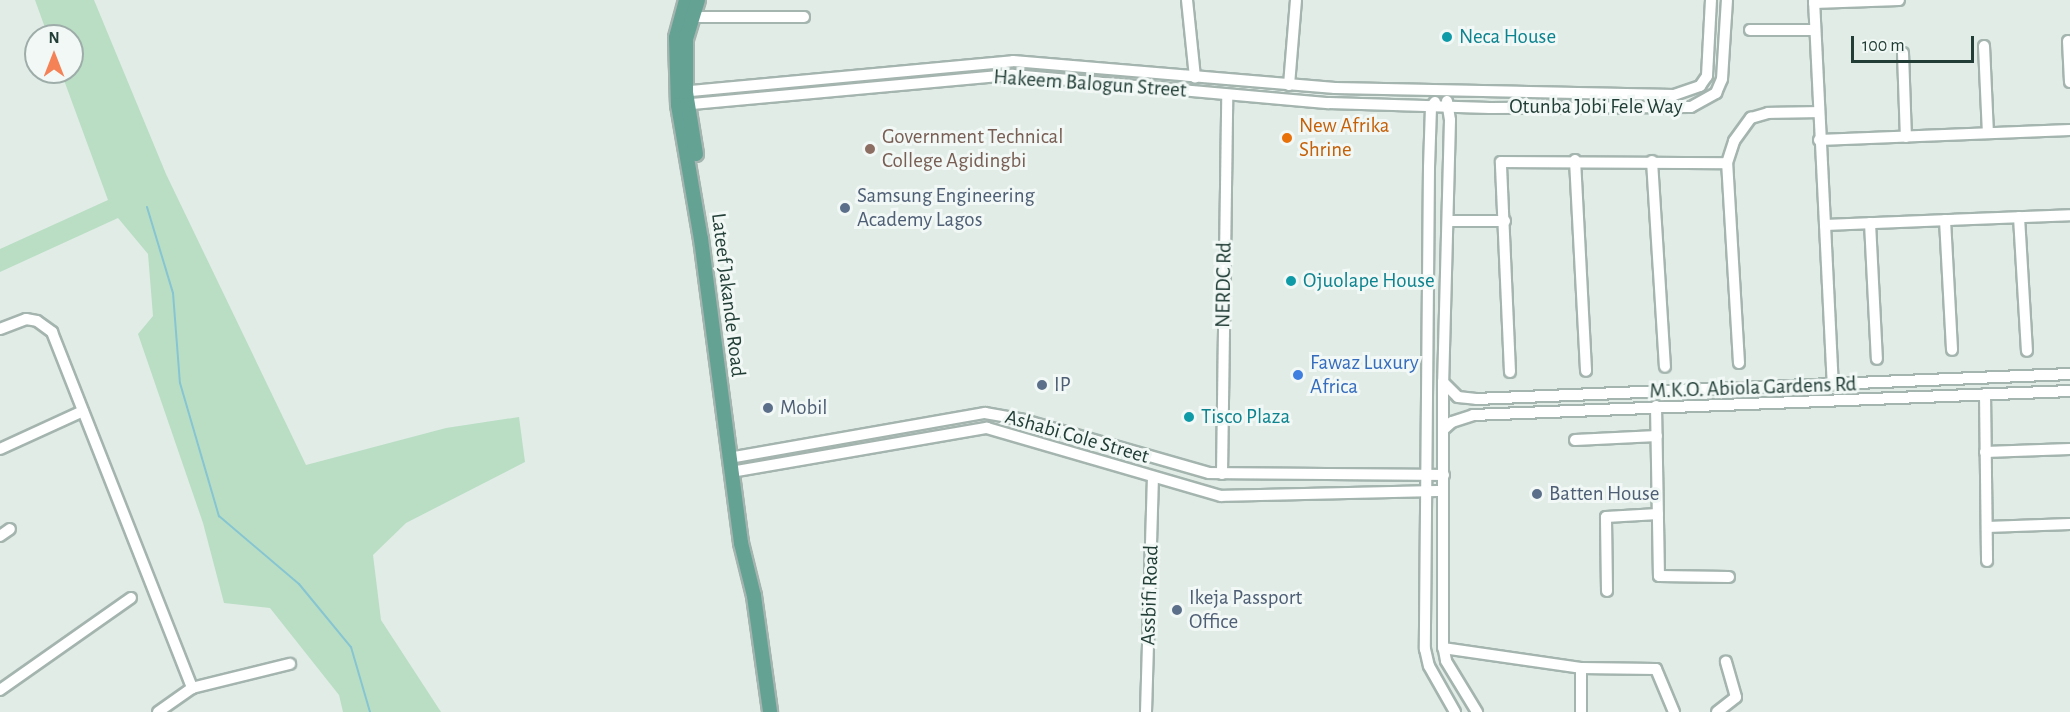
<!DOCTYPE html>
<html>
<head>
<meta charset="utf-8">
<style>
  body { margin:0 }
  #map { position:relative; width:2070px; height:712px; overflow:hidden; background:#e1ece7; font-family:"Alegreya Sans",sans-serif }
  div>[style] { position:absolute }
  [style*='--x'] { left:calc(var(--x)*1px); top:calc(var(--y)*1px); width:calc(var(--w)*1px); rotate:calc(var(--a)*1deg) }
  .green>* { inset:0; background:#b9dec4 }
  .stream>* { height:2px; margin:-1px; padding:0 1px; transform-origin:1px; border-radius:1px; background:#87c5d2 }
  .roads { filter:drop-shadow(2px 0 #a4b4ae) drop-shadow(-2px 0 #a4b4ae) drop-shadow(0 2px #a4b4ae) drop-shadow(0 -2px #a4b4ae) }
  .minor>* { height:10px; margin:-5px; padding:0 5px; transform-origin:5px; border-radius:5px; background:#fff }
  .major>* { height:14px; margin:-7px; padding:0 7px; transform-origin:7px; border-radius:7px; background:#64a294 }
  .dots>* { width:16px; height:16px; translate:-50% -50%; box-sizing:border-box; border:3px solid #f1f8f5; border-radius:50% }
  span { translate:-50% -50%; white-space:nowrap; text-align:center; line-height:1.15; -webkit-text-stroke:6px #f1f8f5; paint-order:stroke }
  .culture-label { font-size:21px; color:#0d838f }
  .left { translate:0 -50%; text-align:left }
  .street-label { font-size:21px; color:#213d36 }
  .food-label { font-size:21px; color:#c56008 }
  .education-label { font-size:21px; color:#785e54 }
  .service-label { font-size:21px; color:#4e5e75 }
  .shop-label { font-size:21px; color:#366cbe }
  .north { position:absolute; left:24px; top:24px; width:60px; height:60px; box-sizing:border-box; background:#f1f8f5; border:2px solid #9eada9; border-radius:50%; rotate:0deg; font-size:16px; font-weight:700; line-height:24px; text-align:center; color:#213d36 }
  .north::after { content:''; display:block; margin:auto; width:21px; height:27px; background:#f58156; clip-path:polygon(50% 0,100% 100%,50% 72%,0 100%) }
  .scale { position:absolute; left:1851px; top:36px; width:123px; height:27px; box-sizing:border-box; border:3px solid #213d36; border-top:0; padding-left:8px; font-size:18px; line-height:21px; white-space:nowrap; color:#213d36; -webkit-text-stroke:4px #f1f8f5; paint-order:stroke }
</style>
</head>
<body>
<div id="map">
  <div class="green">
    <i style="clip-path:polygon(35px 0,94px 0,166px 174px,306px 465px,446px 428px,519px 417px,525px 462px,406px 523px,373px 555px,381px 620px,441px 712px,343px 712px,339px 695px,270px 608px,224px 603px,203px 523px,138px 334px,153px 316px,148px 254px,118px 218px,0 272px,0 249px,108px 200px,61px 72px,72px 72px,72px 36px,48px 36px)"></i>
  </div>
  <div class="stream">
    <i style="--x:147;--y:207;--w:90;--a:73.2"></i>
    <i style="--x:173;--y:293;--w:90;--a:85.6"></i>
    <i style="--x:180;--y:383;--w:139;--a:73.7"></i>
    <i style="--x:219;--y:516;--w:105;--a:40.4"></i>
    <i style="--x:299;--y:584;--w:82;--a:50.5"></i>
    <i style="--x:351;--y:647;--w:68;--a:73.7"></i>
  </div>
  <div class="roads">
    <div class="minor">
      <i style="--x:1187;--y:0;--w:78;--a:84.1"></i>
      <i style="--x:1814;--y:0;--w:385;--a:87.2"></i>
      <i style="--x:1814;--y:3;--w:85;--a:-2"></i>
      <i style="--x:691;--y:17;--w:113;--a:0"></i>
      <i style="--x:1750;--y:30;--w:64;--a:0"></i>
      <i style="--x:2068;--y:41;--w:41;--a:87.2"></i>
      <i style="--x:1984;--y:46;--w:87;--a:87.4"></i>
      <i style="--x:1903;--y:53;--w:84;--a:88"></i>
      <i style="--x:1289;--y:85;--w:85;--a:-85.3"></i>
      <i style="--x:680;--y:92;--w:334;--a:-5.3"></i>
      <i style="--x:1013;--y:61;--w:323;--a:4.8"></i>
      <i style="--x:1335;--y:88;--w:339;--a:1.2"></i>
      <i style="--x:1674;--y:95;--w:28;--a:-19"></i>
      <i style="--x:1700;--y:86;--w:12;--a:-55"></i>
      <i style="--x:1707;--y:76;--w:76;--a:-87"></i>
      <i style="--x:1447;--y:101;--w:19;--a:81"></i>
      <i style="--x:1450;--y:120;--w:262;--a:91.5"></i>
      <i style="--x:1443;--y:382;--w:263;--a:90"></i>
      <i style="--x:1443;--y:645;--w:16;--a:79"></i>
      <i style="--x:1446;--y:661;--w:60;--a:58.7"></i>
      <i style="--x:1435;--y:102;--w:6;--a:129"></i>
      <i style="--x:1431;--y:107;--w:60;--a:91.9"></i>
      <i style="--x:1429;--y:167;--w:482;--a:90.5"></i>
      <i style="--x:1425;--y:649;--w:17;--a:77"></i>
      <i style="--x:1429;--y:666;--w:53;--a:60.5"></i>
      <i style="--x:681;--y:105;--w:333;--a:-5.2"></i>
      <i style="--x:1013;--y:75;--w:317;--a:5.1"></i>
      <i style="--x:1329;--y:103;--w:161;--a:1.8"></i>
      <i style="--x:1490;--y:108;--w:201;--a:-0.3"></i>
      <i style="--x:1691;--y:107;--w:29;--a:-29"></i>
      <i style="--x:1716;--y:93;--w:15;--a:-67"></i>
      <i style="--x:1722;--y:79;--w:79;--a:-86.4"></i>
      <i style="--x:1819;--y:140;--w:251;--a:-2.3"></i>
      <i style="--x:1575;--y:160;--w:211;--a:87"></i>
      <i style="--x:1652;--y:161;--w:206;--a:86.4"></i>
      <i style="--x:2019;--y:217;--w:134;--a:86.6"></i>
      <i style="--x:1945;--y:220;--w:130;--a:86.9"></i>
      <i style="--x:1448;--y:221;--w:57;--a:0"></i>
      <i style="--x:1870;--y:223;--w:136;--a:87.1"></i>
      <i style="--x:1825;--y:225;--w:245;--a:-2.3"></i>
      <i style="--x:0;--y:329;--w:28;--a:-21"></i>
      <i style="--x:26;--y:319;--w:11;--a:10"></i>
      <i style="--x:37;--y:321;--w:19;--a:36"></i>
      <i style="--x:52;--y:332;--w:383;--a:68.5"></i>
      <i style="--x:1739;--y:363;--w:200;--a:-93.4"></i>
      <i style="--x:1727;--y:163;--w:23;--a:-72"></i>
      <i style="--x:1734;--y:141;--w:29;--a:-54"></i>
      <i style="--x:1751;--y:118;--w:18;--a:-16"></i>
      <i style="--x:1768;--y:113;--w:50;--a:-1.1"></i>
      <i style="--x:1510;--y:372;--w:210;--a:-92.5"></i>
      <i style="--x:1501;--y:162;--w:226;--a:0.3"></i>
      <i style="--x:1443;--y:382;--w:21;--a:45"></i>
      <i style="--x:1458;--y:397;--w:18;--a:6"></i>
      <i style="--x:1476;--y:399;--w:595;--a:-2.41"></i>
      <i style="--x:1985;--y:394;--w:167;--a:89.3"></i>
      <i style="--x:1656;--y:406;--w:170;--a:89"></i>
      <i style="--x:1659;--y:576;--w:70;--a:0.8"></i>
      <i style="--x:1443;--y:430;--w:12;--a:-42"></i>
      <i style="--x:1452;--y:422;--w:22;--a:-18"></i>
      <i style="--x:1473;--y:415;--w:597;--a:-2.3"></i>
      <i style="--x:1575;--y:440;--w:82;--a:-2.8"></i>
      <i style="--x:0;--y:449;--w:91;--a:-24.6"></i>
      <i style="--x:1985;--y:452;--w:85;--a:-2"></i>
      <i style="--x:729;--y:458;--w:260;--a:-10"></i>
      <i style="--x:985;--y:413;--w:40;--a:10"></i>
      <i style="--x:1024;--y:420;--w:192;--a:16"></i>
      <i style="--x:1209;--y:473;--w:235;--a:0.5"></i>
      <i style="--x:731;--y:472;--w:260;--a:-9.8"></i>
      <i style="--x:987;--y:428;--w:244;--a:16.2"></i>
      <i style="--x:1221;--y:496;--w:222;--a:-1.3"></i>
      <i style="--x:1222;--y:474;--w:379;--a:-89.2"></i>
      <i style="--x:1987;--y:527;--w:83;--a:-2.1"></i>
      <i style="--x:0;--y:536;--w:12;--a:-35"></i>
      <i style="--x:1607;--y:591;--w:74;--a:-90.8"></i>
      <i style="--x:1606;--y:517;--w:52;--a:-3.3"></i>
      <i style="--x:1443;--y:648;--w:139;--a:8.2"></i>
      <i style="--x:1581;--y:668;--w:75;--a:0.8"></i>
      <i style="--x:1656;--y:669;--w:47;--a:67.3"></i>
      <i style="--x:1581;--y:668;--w:44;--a:90"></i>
      <i style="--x:0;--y:690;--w:160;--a:-35.1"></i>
      <i style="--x:158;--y:712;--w:42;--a:-35.2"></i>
      <i style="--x:192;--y:688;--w:101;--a:-13.8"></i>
      <i style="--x:1146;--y:712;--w:233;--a:-88.3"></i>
      <i style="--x:1717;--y:712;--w:24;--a:-38"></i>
      <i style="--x:1736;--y:697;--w:37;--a:-106"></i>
    </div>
    <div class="major">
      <i style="--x:686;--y:0;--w:39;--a:105"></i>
      <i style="--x:676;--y:38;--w:67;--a:88.3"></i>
      <i style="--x:678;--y:105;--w:136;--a:80.3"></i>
      <i style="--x:701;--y:239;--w:307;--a:82.5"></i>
      <i style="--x:741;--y:543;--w:55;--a:76.2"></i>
      <i style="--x:754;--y:596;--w:117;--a:82.1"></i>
      <i style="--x:696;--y:154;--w:63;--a:-99.2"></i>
      <i style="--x:686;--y:92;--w:53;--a:-90"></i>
      <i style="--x:686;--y:39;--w:41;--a:-72.9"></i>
    </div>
  </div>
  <div class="dots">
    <i style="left:1447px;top:37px;background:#0f9aa8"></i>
    <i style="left:1287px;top:138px;background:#e8710a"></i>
    <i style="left:870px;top:149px;background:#8d6e63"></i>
    <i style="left:845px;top:208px;background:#5c6f8a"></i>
    <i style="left:1291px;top:281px;background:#0f9aa8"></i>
    <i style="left:1298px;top:375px;background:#3f7fe0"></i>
    <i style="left:1042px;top:385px;background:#5c6f8a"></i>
    <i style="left:768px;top:408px;background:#5c6f8a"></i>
    <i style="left:1189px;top:417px;background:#0f9aa8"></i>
    <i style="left:1537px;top:494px;background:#5c6f8a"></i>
    <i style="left:1177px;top:610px;background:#5c6f8a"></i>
  </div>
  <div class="culture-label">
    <span class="left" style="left:1459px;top:37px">Neca House</span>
    <span class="left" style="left:1303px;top:281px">Ojuolape House</span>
    <span class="left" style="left:1201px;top:417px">Tisco Plaza</span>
  </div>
  <div class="street-label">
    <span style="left:1090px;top:84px;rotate:4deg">Hakeem Balogun Street</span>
    <span style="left:1596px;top:107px">Otunba Jobi Fele Way</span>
    <span style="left:1224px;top:285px;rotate:-89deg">NERDC Rd</span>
    <span style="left:728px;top:295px;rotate:83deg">Lateef Jakande Road</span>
    <span style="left:1753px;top:388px;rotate:-2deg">M.K.O. Abiola Gardens Rd</span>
    <span style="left:1077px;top:437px;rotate:16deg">Ashabi Cole Street</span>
    <span style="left:1150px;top:595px;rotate:-88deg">Assbifi Road</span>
  </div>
  <div class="food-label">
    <span class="left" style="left:1299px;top:138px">New Afrika<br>Shrine</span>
  </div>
  <div class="education-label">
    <span class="left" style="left:882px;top:149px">Government Technical<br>College Agidingbi</span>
  </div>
  <div class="service-label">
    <span class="left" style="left:857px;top:208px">Samsung Engineering<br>Academy Lagos</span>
    <span class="left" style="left:1054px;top:385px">IP</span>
    <span class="left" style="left:780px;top:408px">Mobil</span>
    <span class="left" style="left:1549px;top:494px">Batten House</span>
    <span class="left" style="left:1189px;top:610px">Ikeja Passport<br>Office</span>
  </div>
  <div class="shop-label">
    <span class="left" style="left:1310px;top:375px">Fawaz Luxury<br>Africa</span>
  </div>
  <div class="north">N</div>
  <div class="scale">100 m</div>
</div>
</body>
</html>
